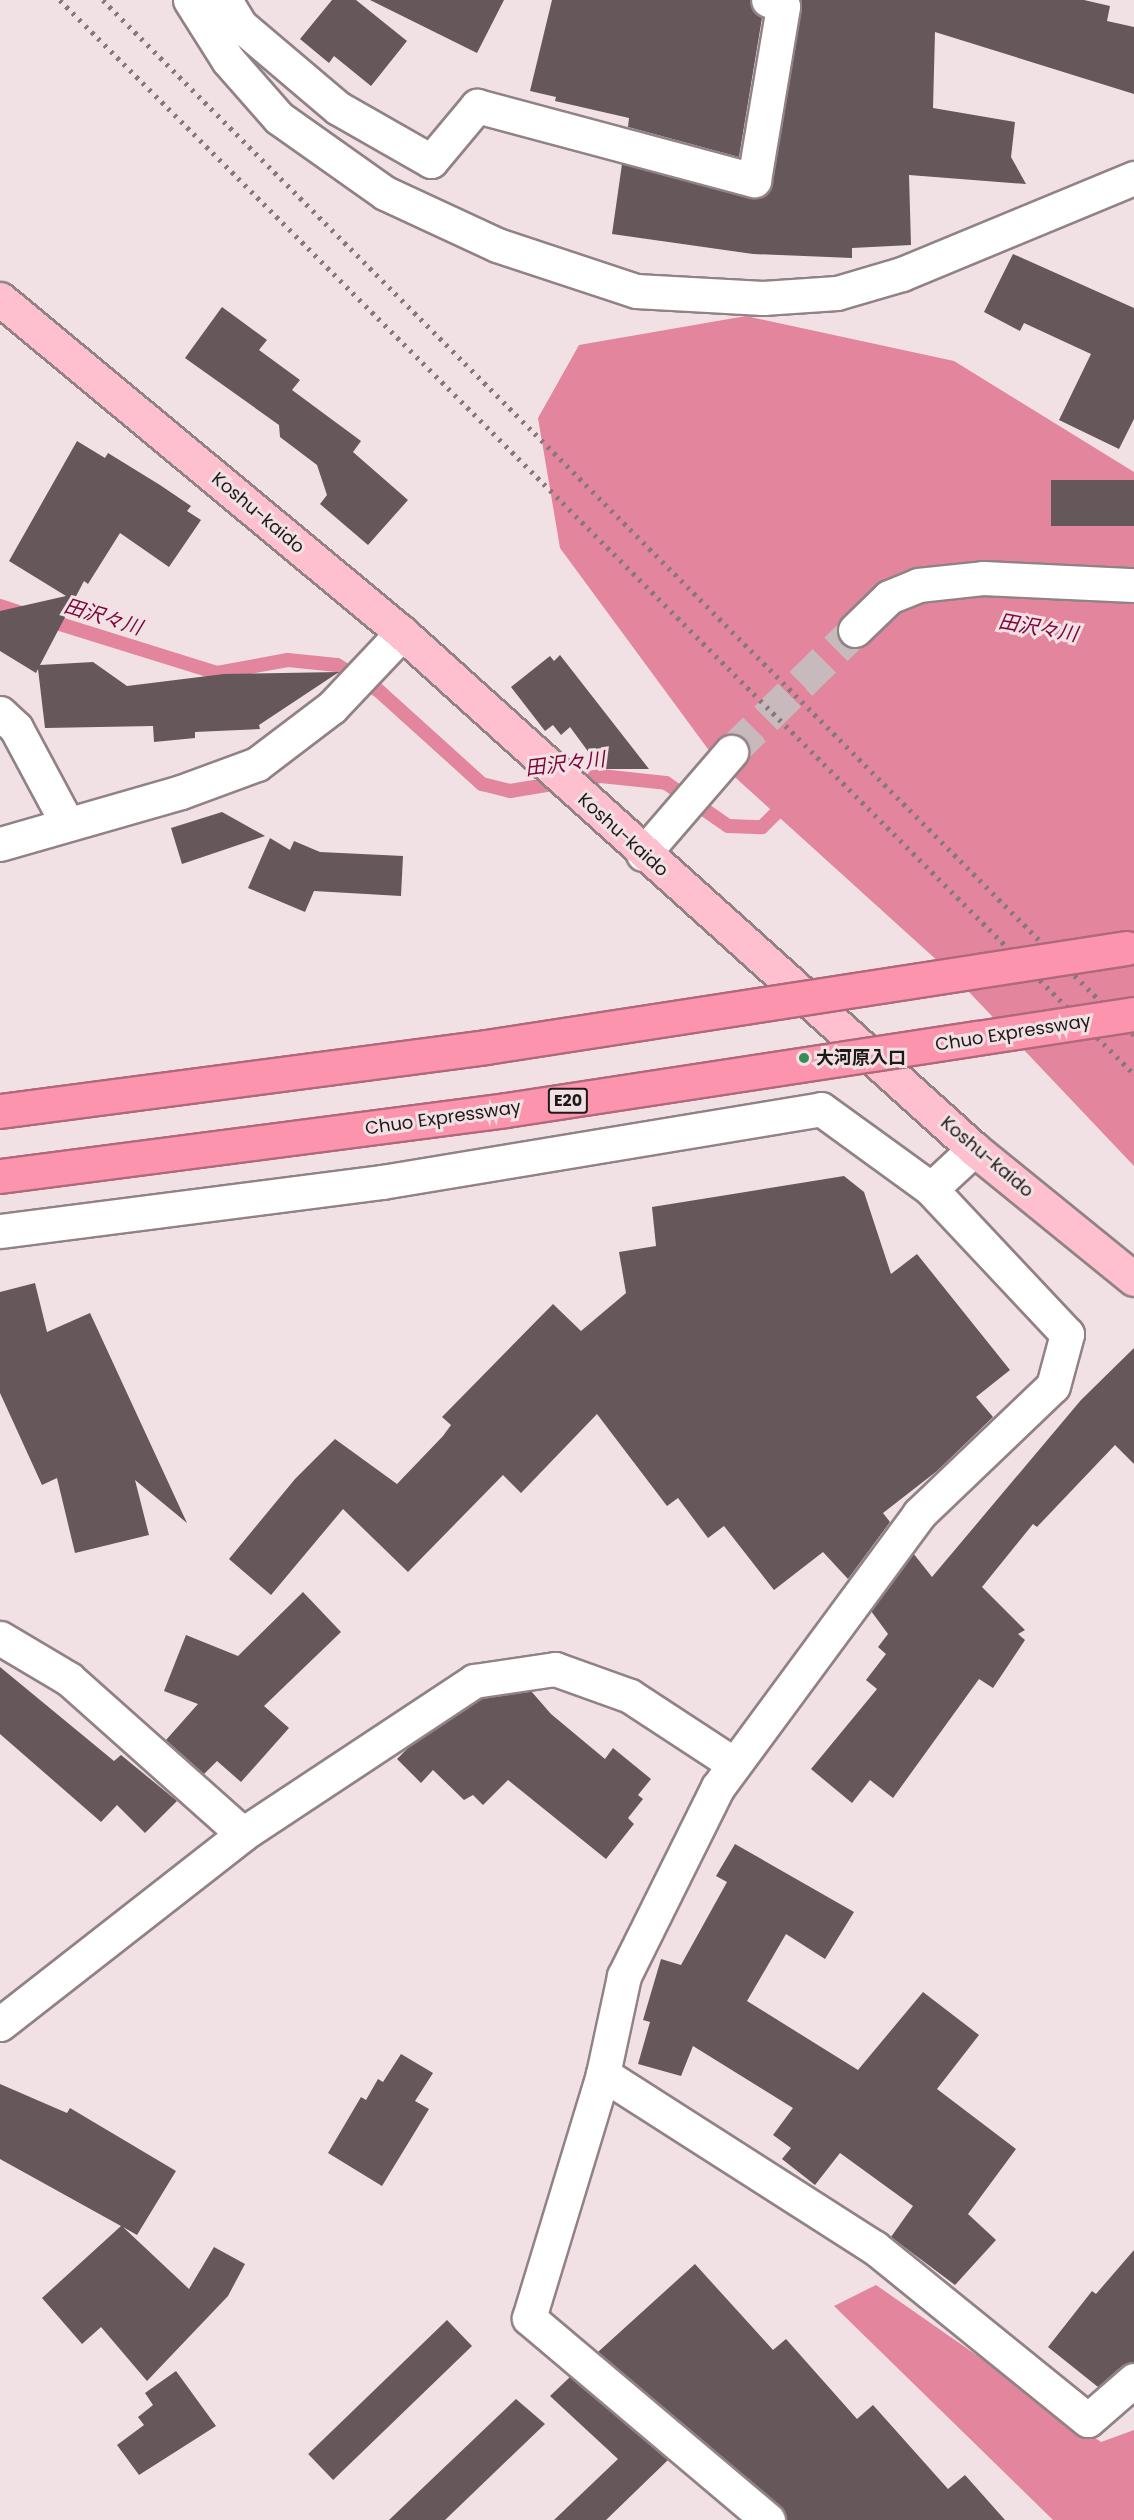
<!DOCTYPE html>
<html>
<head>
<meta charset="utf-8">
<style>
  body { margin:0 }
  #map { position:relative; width:1134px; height:2520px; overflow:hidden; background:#f1e1e4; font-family:Poppins,"Noto Sans JP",sans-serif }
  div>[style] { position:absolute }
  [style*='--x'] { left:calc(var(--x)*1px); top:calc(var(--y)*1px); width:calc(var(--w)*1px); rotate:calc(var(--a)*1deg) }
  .forest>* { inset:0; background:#e3859c }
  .stream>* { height:14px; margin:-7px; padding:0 7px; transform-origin:7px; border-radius:7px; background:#e3859c }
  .building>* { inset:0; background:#65575a; transform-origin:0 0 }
  .minor-tunnel>* { height:33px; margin-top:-16.5px; transform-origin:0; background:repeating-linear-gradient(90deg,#c7b9bc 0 33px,transparent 0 49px) }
  .roads { filter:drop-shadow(2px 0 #918285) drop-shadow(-2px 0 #918285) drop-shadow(0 2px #918285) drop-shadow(0 -2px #918285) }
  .minor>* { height:33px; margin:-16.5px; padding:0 16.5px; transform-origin:16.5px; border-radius:16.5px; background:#fff }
  .major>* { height:33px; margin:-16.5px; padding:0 16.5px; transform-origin:16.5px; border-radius:16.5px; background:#febfce }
  .rail>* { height:4.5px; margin-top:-2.25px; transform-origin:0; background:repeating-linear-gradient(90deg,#847a7c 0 3px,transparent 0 9px) }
  .bridges { filter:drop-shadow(2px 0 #af697a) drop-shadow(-2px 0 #af697a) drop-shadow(0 2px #af697a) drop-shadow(0 -2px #af697a) }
  .highway-bridge>* { height:33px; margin:-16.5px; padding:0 16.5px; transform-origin:16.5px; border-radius:16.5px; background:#fd94ae }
  .dots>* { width:16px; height:16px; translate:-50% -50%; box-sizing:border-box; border:3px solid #f1e1e4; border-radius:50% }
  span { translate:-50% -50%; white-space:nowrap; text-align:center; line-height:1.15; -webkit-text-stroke:6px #f1e1e4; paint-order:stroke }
  .shield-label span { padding:2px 4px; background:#f1e1e4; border:2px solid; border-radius:4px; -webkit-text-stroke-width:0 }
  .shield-label { font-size:16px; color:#1f191a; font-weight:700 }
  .street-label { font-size:18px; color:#1f191a }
  .poi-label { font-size:18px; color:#1f191a; font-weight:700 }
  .left { translate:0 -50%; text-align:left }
  .water-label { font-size:20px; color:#7b0538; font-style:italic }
</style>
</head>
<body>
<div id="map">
  <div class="forest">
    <i style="clip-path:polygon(746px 316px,954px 361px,1134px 472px,1134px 1166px,951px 973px,716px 760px,560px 548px,538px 418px,579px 345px)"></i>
    <i style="clip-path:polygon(876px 2285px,1101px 2442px,1134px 2430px,1134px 2520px,1053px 2520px,834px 2306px)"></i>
  </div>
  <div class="stream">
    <i style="--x:0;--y:606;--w:26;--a:18"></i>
    <i style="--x:44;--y:619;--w:181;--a:17.3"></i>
    <i style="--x:217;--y:673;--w:72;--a:-10.4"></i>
    <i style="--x:288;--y:660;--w:49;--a:5.8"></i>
    <i style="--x:337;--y:665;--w:49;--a:31.8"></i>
    <i style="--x:379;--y:691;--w:139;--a:42.1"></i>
    <i style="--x:482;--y:784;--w:29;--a:14"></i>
    <i style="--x:510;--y:791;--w:92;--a:-9.4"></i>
    <i style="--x:601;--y:776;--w:65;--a:6.1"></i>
    <i style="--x:666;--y:783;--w:75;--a:34.7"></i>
    <i style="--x:728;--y:826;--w:34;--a:2"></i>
    <i style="--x:762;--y:827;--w:254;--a:-44.8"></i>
    <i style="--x:942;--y:648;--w:47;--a:-12.3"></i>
    <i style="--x:988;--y:638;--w:69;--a:9.2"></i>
    <i style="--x:1056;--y:649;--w:63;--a:15.6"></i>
    <i style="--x:1117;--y:666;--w:17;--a:0"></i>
  </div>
  <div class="building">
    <i style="clip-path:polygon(332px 0,356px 0,407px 41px,371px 86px,334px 56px,329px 63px,300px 39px)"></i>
    <i style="clip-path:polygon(370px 0,504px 0,477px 53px)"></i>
    <i style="clip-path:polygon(552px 0,750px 0,753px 11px,762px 18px,739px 157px,628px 127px,629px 118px,555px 101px,556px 97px,530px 91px)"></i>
    <i style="clip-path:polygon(801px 0,1084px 0,1110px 6px,1107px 21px,1134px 27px,1134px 94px,935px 32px,933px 108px,1015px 122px,1011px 157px,1026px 184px,909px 175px,911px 245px,852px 248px,852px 258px,753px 254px,612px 234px,622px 164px,749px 198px,768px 192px)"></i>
    <i style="clip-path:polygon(1013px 254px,1134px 308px,1134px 419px,1119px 449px,1059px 420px,1091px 354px,1024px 323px,1020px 331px,984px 312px)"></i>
    <i style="clip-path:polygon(222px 307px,267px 340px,259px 350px,300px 380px,292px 390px,361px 441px,353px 452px,408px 500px,368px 545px,320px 504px,327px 495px,317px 465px,280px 437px,279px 425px,185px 358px)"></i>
    <i style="clip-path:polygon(77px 441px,105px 458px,108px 453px,160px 485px,191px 506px,187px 511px,201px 520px,169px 567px,120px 533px,88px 584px,84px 581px,40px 665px,93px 662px,127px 686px,224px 674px,339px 672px,259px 725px,260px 729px,195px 732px,195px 738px,154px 742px,153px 726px,45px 728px,38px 669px,36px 673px,0 651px,0 611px,66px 596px,9px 561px)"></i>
    <i style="left:1134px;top:480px;width:46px;height:83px;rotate:90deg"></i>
    <i style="clip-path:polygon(560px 655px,649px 769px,601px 769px,570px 727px,561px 735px,553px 725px,545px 731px,511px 687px,550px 656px,554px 661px)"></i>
    <i style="clip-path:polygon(222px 812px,265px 836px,182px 864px,171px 828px)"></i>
    <i style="clip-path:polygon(270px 838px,290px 850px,294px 841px,320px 852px,403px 856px,401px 896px,314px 891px,305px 912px,248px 888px)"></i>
    <i style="clip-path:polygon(844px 1176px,864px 1192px,891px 1274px,917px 1254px,1010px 1370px,976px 1397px,993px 1417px,937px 1471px,883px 1513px,890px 1522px,848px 1579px,823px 1552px,774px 1590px,724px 1526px,708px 1538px,678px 1498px,667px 1506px,597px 1414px,521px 1493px,503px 1475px,408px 1572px,343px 1509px,271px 1595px,229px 1559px,295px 1479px,335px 1439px,397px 1484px,443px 1436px,451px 1425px,442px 1417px,553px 1304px,581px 1331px,626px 1293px,619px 1252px,656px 1246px,652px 1207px)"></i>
    <i style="clip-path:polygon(35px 1283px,47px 1332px,90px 1313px,187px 1523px,135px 1480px,149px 1535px,75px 1553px,57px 1478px,42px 1485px,0 1393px,0 1292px)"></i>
    <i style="clip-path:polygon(1134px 1348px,1134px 1464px,1115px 1445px,1037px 1527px,1033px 1524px,982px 1587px,1025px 1630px,1018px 1634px,1025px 1640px,993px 1688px,979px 1679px,893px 1798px,870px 1780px,852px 1803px,811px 1769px,877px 1689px,866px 1680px,886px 1654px,878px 1647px,888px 1634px,871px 1611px,913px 1553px,932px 1577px,1081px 1400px)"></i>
    <i style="clip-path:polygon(303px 1592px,341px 1632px,264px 1706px,289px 1728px,241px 1782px,217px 1761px,204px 1774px,166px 1740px,198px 1704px,164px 1691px,186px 1635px,238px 1656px)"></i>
    <i style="clip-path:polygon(0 1667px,114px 1761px,121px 1755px,177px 1801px,145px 1833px,117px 1805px,101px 1822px,0 1734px)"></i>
    <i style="clip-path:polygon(531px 1691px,551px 1714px,605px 1759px,613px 1748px,651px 1779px,638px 1795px,643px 1799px,628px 1818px,634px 1824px,606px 1859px,508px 1780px,483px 1805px,473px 1795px,464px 1800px,433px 1770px,421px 1783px,397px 1759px,412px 1744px,481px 1699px)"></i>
    <i style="clip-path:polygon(735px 1844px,854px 1912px,825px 1959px,786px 1934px,747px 2001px,858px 2070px,923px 1992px,979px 2035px,937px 2089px,1016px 2149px,968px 2214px,996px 2240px,955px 2285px,891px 2237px,913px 2206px,840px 2153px,815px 2185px,782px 2159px,791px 2148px,773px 2135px,793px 2108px,693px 2046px,681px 2076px,638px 2064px,650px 2022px,643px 2020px,661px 1959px,681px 1965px,727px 1882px,716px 1876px)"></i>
    <i style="clip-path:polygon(401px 2054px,433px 2073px,415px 2101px,429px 2109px,382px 2186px,328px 2153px,361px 2097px,366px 2100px,378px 2079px,383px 2082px)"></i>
    <i style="clip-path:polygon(0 2084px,67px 2113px,70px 2108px,176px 2171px,137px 2235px,123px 2227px,189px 2289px,214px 2247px,245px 2264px,228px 2296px,147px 2381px,101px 2327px,82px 2344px,42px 2298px,121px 2226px,0 2159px)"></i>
    <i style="clip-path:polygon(1134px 2250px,1134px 2362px,1122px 2366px,1098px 2387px,1048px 2347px,1092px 2291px,1096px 2294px)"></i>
    <i style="clip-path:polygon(695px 2264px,773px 2350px,786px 2339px,857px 2419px,873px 2405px,948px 2489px,965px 2475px,1005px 2520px,786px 2520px,780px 2506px,598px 2352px)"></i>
    <i style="left:447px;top:2320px;width:36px;height:193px;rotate:46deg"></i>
    <i style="clip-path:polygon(176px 2371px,216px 2426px,139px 2475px,117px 2445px,144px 2425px,138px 2417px,153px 2405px,145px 2393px)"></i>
    <i style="clip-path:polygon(570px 2377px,668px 2460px,606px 2520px,554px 2520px,618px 2459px,550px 2396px)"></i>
    <i style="clip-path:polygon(516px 2399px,545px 2424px,445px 2520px,389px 2520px)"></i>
  </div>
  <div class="minor-tunnel">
    <i style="--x:731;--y:752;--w:174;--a:-44.5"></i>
  </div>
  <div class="roads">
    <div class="minor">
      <i style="--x:190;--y:0;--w:71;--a:57.7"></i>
      <i style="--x:228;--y:60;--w:77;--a:48.7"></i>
      <i style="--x:279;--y:118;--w:130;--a:35.3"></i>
      <i style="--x:385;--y:193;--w:123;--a:24.9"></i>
      <i style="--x:497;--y:245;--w:146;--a:18.3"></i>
      <i style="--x:636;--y:291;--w:127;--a:3.2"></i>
      <i style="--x:763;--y:298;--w:74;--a:-3.9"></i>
      <i style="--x:837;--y:293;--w:68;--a:-16.3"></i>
      <i style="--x:902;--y:274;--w:251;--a:-22.5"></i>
      <i style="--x:225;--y:0;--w:29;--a:59"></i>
      <i style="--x:240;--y:25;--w:128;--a:40.3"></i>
      <i style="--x:338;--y:108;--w:107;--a:29.7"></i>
      <i style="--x:431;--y:161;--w:72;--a:-50.1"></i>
      <i style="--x:477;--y:106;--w:287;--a:15"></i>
      <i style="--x:754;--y:180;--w:176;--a:-80.5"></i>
      <i style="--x:783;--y:6;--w:16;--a:-158"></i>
      <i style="--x:855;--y:630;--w:47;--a:-44.1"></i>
      <i style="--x:889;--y:597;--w:31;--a:-22"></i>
      <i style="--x:918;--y:585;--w:65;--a:-6.1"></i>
      <i style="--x:983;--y:578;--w:151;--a:2.7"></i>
      <i style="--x:0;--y:713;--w:22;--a:43"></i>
      <i style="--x:16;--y:728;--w:108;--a:61.8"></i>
      <i style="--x:0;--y:844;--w:188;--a:-16"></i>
      <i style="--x:181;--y:792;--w:81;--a:-20.2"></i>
      <i style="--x:257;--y:764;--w:94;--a:-37.2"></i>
      <i style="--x:332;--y:707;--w:102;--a:-46.6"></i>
      <i style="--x:643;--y:854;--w:135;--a:-49.2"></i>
      <i style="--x:0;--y:1231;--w:385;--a:-7.3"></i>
      <i style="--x:382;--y:1182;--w:445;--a:-9.4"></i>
      <i style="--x:821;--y:1109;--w:136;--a:36"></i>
      <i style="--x:931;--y:1189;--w:59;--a:-42.9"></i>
      <i style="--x:0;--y:1638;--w:80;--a:30.7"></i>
      <i style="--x:69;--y:1679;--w:233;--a:41.7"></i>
      <i style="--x:0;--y:2024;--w:308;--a:-38"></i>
      <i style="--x:243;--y:1834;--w:277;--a:-33.5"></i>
      <i style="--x:474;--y:1681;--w:82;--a:-8.4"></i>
      <i style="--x:555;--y:1669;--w:80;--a:19.8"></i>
      <i style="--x:630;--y:1696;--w:124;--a:33.2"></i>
      <i style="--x:603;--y:2074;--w:322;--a:32.6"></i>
      <i style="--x:874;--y:2247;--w:275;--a:39"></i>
      <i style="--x:1088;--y:2420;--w:61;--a:-41"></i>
      <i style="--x:768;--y:2520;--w:313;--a:-139.8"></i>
      <i style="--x:529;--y:2318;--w:255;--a:-73.1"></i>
      <i style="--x:603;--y:2074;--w:100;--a:-77.9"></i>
      <i style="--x:624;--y:1976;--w:211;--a:-63.6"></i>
      <i style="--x:718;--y:1787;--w:339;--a:-53.6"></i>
      <i style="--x:919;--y:1514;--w:185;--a:-43.7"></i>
      <i style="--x:1053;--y:1386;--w:54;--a:-74.9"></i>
      <i style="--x:1067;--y:1334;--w:199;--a:-133.2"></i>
    </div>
    <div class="major">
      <i style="--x:0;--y:299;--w:523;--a:39.72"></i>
      <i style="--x:402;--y:633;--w:770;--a:42.05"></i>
      <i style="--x:974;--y:1149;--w:206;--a:39.1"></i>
    </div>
  </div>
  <div class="rail">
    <i style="--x:60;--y:0;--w:1519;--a:45"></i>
    <i style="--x:103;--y:0;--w:1461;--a:45.11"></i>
  </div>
  <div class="bridges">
    <div class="highway-bridge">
      <i style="--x:0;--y:1111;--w:490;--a:-7.5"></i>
      <i style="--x:486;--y:1047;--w:648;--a:-8.79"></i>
      <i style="--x:0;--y:1176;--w:510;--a:-7.43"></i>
      <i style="--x:506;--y:1110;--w:635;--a:-8.69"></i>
    </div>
  </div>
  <div class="dots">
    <i style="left:804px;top:1058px;background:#3b8a5a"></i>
  </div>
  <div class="shield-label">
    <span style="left:568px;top:1101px">E20</span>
  </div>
  <div class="street-label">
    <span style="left:258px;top:513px;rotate:40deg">Koshu-kaido</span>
    <span style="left:623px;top:835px;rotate:42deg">Koshu-kaido</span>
    <span style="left:1013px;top:1033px;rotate:-9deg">Chuo Expressway</span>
    <span style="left:443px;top:1118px;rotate:-8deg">Chuo Expressway</span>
    <span style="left:987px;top:1157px;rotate:40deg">Koshu-kaido</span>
  </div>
  <div class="poi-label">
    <span class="left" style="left:816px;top:1058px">大河原入口</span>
  </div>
  <div class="water-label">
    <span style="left:103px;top:617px;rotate:17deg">田沢々川</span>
    <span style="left:1038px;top:628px;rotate:10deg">田沢々川</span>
    <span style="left:565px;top:764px;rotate:-7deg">田沢々川</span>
  </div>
</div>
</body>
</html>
